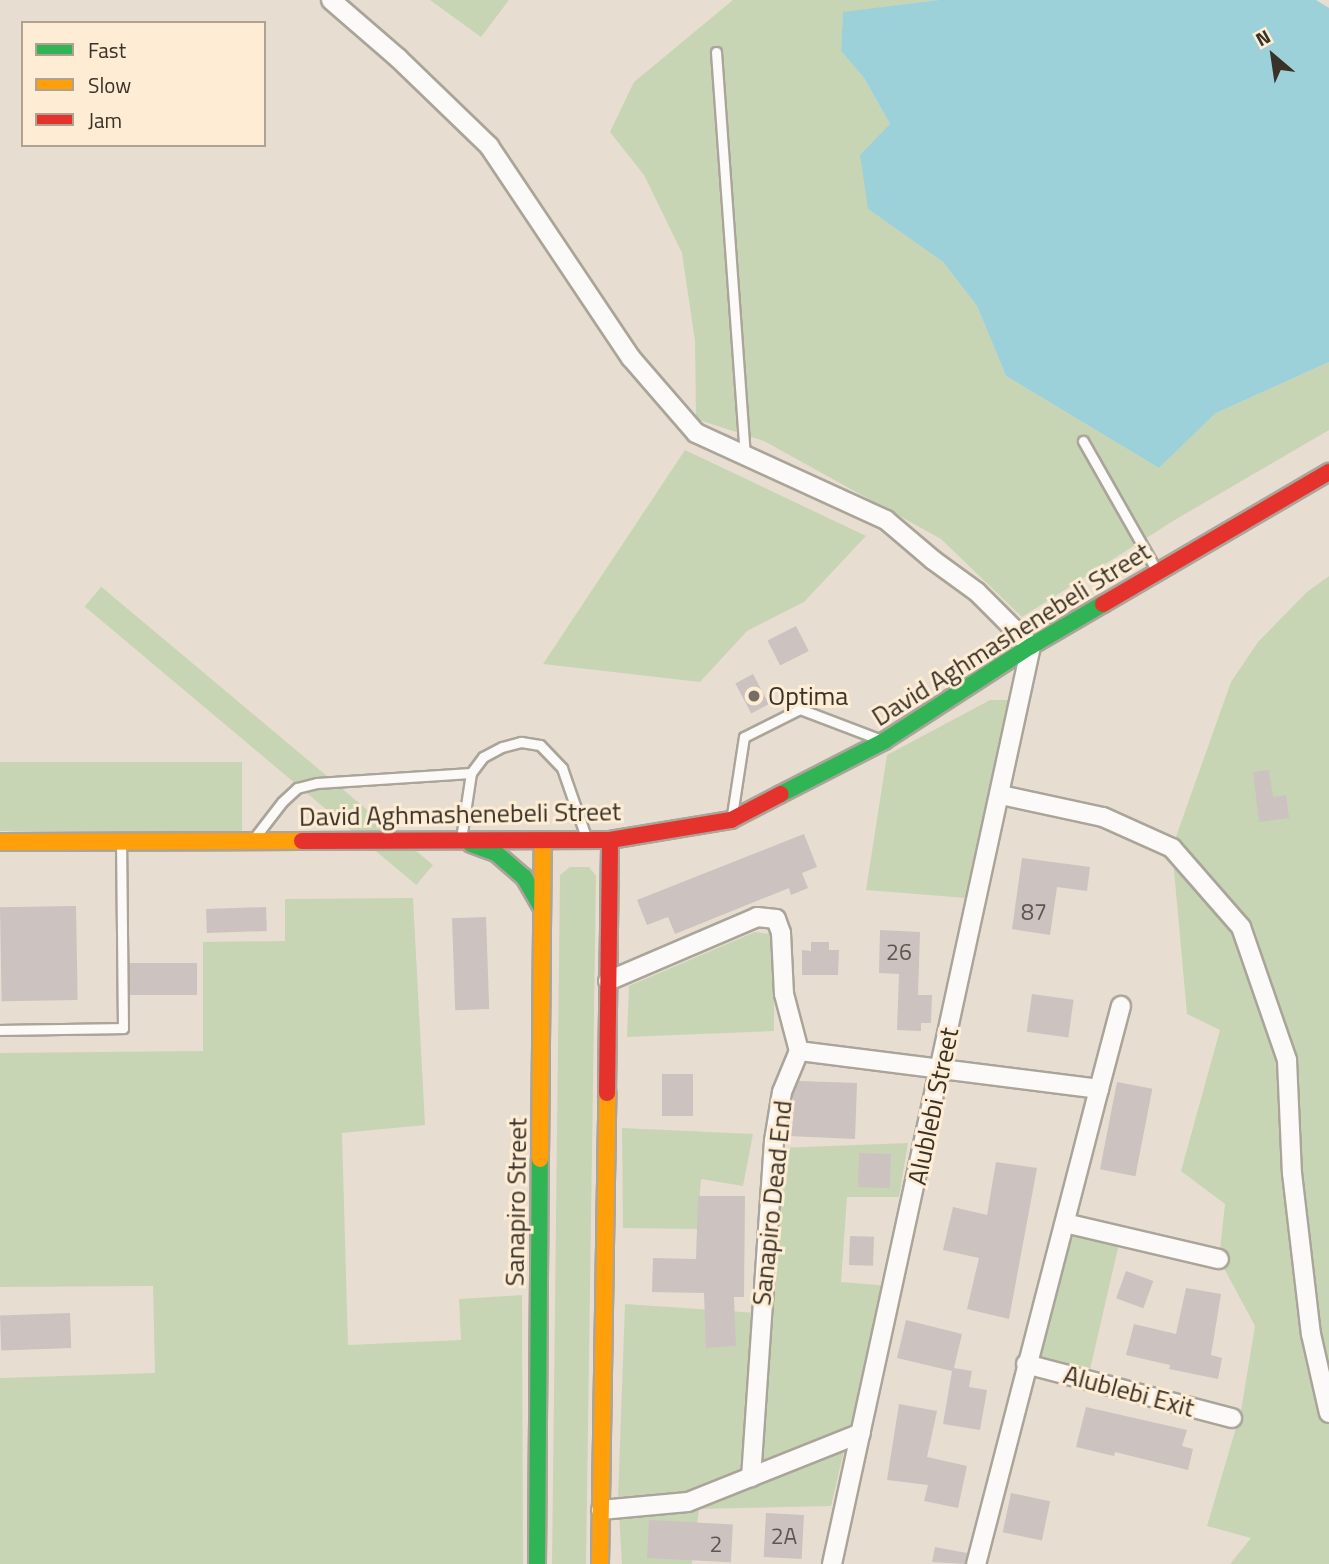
<!DOCTYPE html>
<html>
<head>
<meta charset="utf-8">
<style>
  body { margin:0 }
  #map { position:relative; width:1329px; height:1564px; overflow:hidden; background:#e7ded1; font-family:"Titillium Web",sans-serif }
  div>[style] { position:absolute }
  [style*='--x'] { left:calc(var(--x)*1px); top:calc(var(--y)*1px); width:calc(var(--w)*1px); rotate:calc(var(--a)*1deg) }
  .green>* { inset:0; background:#c8d5b4; transform-origin:0 0 }
  .water>* { inset:0; background:#9cd1d9 }
  .building>* { inset:0; background:#ccc2c0; transform-origin:0 0 }
  .roads { filter:drop-shadow(2px 0 #aaa499) drop-shadow(-2px 0 #aaa499) drop-shadow(0 2px #aaa499) drop-shadow(0 -2px #aaa499) }
  .lane>* { height:9px; margin:-4.5px; padding:0 4.5px; transform-origin:4.5px; border-radius:4.5px; background:#fbfaf8 }
  .street>* { height:18px; margin:-9px; padding:0 9px; transform-origin:9px; border-radius:9px; background:#fbfaf8 }
  .fast>* { height:16px; margin:-8px; padding:0 8px; transform-origin:8px; border-radius:8px; background:#30b455 }
  .slow>* { height:16px; margin:-8px; padding:0 8px; transform-origin:8px; border-radius:8px; background:#ff9f0a }
  .jam>* { height:16px; margin:-8px; padding:0 8px; transform-origin:8px; border-radius:8px; background:#e5322d }
  .dots>* { width:19px; height:19px; translate:-50% -50%; box-sizing:border-box; border:4px solid #feedd4; border-radius:50% }
  span { translate:-50% -50%; white-space:nowrap; text-align:center; line-height:1.15; -webkit-text-stroke:6px #feedd4; paint-order:stroke }
  .number-label { font-size:23px; color:#5e564f }
  .number-label span { -webkit-text-stroke-width:0 }
  .street-label { font-size:26px; color:#393229 }
  .poi-label { font-size:26px; color:#393229 }
  .left { translate:0 -50%; text-align:left }
  .legend { position:absolute; left:21px; top:21px; width:245px; height:126px; box-sizing:border-box; background:#feedd4; border:2px solid #afa290; margin:0; padding:9px 12px; list-style:none; font-size:21px; color:#393229 }
  .legend li { display:flex; align-items:center; gap:14px; height:35px }
  .legend b { width:35px; border:2px solid #afa290 }
  .north { position:absolute; left:1238px; top:21px; width:70px; height:70px; -webkit-text-stroke:5px #feedd4; paint-order:stroke; rotate:331deg; font-size:19px; font-weight:700; line-height:28px; text-align:center; color:#393229 }
  .north::after { content:''; display:block; margin:auto; width:24px; height:32px; background:#393229; clip-path:polygon(50% 0,100% 100%,50% 72%,0 100%) }
</style>
</head>
<body>
<div id="map">
  <div class="green">
    <i style="clip-path:polygon(430px 0,509px 0,481px 37px)"></i>
    <i style="clip-path:polygon(733px 0,939px 0,843px 13px,841px 51px,864px 78px,890px 124px,868px 209px,943px 262px,977px 306px,1006px 376px,1159px 468px,1216px 413px,1329px 362px,1329px 430px,1173px 521px,1022px 617px,941px 539px,764px 441px,696px 419px,695px 341px,682px 253px,644px 175px,610px 132px,634px 82px)"></i>
    <i style="clip-path:polygon(685px 450px,866px 536px,804px 602px,747px 631px,700px 682px,543px 664px)"></i>
    <i style="clip-path:polygon(1329px 576px,1329px 1564px,1230px 1564px,1251px 1538px,1207px 1526px,1241px 1411px,1255px 1326px,1219px 1259px,1225px 1204px,1181px 1171px,1220px 1030px,1187px 1014px,1172px 848px,1231px 682px,1258px 642px,1307px 592px)"></i>
    <i style="clip-path:polygon(990px 700px,1010px 700px,966px 898px,866px 890px,887px 755px)"></i>
    <i style="left:0;top:762px;width:242px;height:69px"></i>
    <i style="left:433px;top:865px;width:26px;height:433px;rotate:130deg"></i>
    <i style="clip-path:polygon(570px 867px,589px 867px,596px 876px,586px 1564px,552px 1564px,560px 875px)"></i>
    <i style="clip-path:polygon(413px 898px,425px 1125px,342px 1133px,348px 1345px,461px 1340px,459px 1299px,522px 1295px,523px 1564px,0 1564px,0 1378px,155px 1373px,153px 1286px,0 1287px,0 1053px,203px 1051px,203px 942px,285px 941px,285px 899px)"></i>
    <i style="clip-path:polygon(755px 932px,770px 934px,774px 945px,774px 1031px,627px 1037px,629px 986px)"></i>
    <i style="clip-path:polygon(622px 1128px,753px 1134px,743px 1186px,701px 1179px,697px 1229px,623px 1228px)"></i>
    <i style="clip-path:polygon(908px 1143px,899px 1197px,847px 1197px,841px 1282px,890px 1286px,861px 1429px,756px 1470px,779px 1148px)"></i>
    <i style="left:1067px;top:1229px;width:54px;height:137px;rotate:13deg"></i>
    <i style="clip-path:polygon(625px 1304px,758px 1313px,749px 1469px,693px 1491px,618px 1499px)"></i>
    <i style="clip-path:polygon(844px 1451px,831px 1506px,699px 1509px,692px 1564px,622px 1564px,619px 1513px,699px 1509px)"></i>
  </div>
  <div class="water">
    <i style="clip-path:polygon(939px 0,1316px 0,1329px 8px,1329px 362px,1216px 413px,1159px 468px,1006px 376px,977px 306px,943px 262px,868px 209px,860px 155px,890px 124px,864px 78px,841px 51px,843px 12px)"></i>
  </div>
  <div class="building">
    <i style="left:796px;top:626px;width:28px;height:32px;rotate:63deg"></i>
    <i style="left:753px;top:674px;width:34px;height:20px;rotate:62deg"></i>
    <i style="clip-path:polygon(1269px 770px,1273px 797px,1286px 795px,1289px 818px,1259px 822px,1253px 772px)"></i>
    <i style="clip-path:polygon(804px 834px,817px 867px,802px 873px,808px 888px,791px 895px,789px 888px,675px 934px,668px 917px,647px 925px,637px 900px)"></i>
    <i style="clip-path:polygon(1022px 858px,1090px 867px,1087px 891px,1057px 887px,1050px 935px,1012px 929px)"></i>
    <i style="left:76px;top:906px;width:94px;height:76px;rotate:89deg"></i>
    <i style="left:266px;top:907px;width:24px;height:60px;rotate:88deg"></i>
    <i style="left:486px;top:917px;width:92px;height:34px;rotate:88deg"></i>
    <i style="clip-path:polygon(880px 930px,920px 932px,918px 995px,932px 995px,931px 1023px,921px 1023px,921px 1031px,897px 1030px,899px 974px,879px 973px)"></i>
    <i style="clip-path:polygon(811px 942px,829px 942px,829px 950px,839px 950px,838px 975px,802px 975px,802px 950px,811px 951px)"></i>
    <i style="left:197px;top:963px;width:32px;height:68px;rotate:90deg"></i>
    <i style="left:1032px;top:994px;width:42px;height:38px;rotate:8deg"></i>
    <i style="left:662px;top:1074px;width:31px;height:42px"></i>
    <i style="clip-path:polygon(799px 1081px,857px 1083px,855px 1139px,788px 1136px,793px 1095px)"></i>
    <i style="left:1117px;top:1082px;width:36px;height:89px;rotate:11deg"></i>
    <i style="left:859px;top:1153px;width:32px;height:34px;rotate:2deg"></i>
    <i style="clip-path:polygon(996px 1162px,1037px 1168px,1009px 1319px,967px 1309px,979px 1258px,943px 1250px,953px 1207px,987px 1215px)"></i>
    <i style="clip-path:polygon(698px 1196px,745px 1196px,744px 1297px,734px 1297px,736px 1346px,706px 1348px,704px 1293px,652px 1292px,653px 1258px,696px 1259px)"></i>
    <i style="left:850px;top:1236px;width:24px;height:29px;rotate:2deg"></i>
    <i style="left:1126px;top:1271px;width:29px;height:29px;rotate:20deg"></i>
    <i style="clip-path:polygon(1186px 1288px,1221px 1294px,1211px 1355px,1222px 1358px,1218px 1379px,1169px 1369px,1170px 1365px,1126px 1355px,1134px 1324px,1176px 1334px)"></i>
    <i style="left:70px;top:1313px;width:35px;height:70px;rotate:88deg"></i>
    <i style="clip-path:polygon(906px 1320px,962px 1334px,954px 1368px,972px 1371px,969px 1387px,987px 1390px,980px 1430px,943px 1424px,952px 1371px,897px 1358px)"></i>
    <i style="clip-path:polygon(899px 1404px,937px 1411px,927px 1457px,967px 1466px,958px 1508px,924px 1501px,928px 1485px,887px 1480px)"></i>
    <i style="clip-path:polygon(1086px 1407px,1187px 1430px,1182px 1446px,1193px 1449px,1188px 1470px,1115px 1452px,1114px 1456px,1076px 1447px)"></i>
    <i style="left:1011px;top:1493px;width:40px;height:40px;rotate:12deg"></i>
    <i style="left:766px;top:1513px;width:38px;height:44px;rotate:3deg"></i>
    <i style="left:649px;top:1520px;width:84px;height:38px;rotate:3deg"></i>
    <i style="clip-path:polygon(935px 1547px,967px 1553px,965px 1564px,932px 1562px)"></i>
  </div>
  <div class="roads">
    <div class="lane">
      <i style="--x:716;--y:52;--w:404;--a:85.9"></i>
      <i style="--x:1083;--y:441;--w:150;--a:60.4"></i>
      <i style="--x:732;--y:815;--w:79;--a:-81.3"></i>
      <i style="--x:744;--y:737;--w:63;--a:-26.6"></i>
      <i style="--x:800;--y:709;--w:85;--a:20.8"></i>
      <i style="--x:255;--y:837;--w:44;--a:-52.4"></i>
      <i style="--x:282;--y:802;--w:21;--a:-43"></i>
      <i style="--x:297;--y:788;--w:21;--a:-14"></i>
      <i style="--x:317;--y:783;--w:154;--a:-3.7"></i>
      <i style="--x:461;--y:839;--w:67;--a:-81.4"></i>
      <i style="--x:471;--y:773;--w:20;--a:-53"></i>
      <i style="--x:483;--y:757;--w:21;--a:-28"></i>
      <i style="--x:502;--y:747;--w:20;--a:-15"></i>
      <i style="--x:521;--y:742;--w:19;--a:9"></i>
      <i style="--x:540;--y:745;--w:32;--a:46"></i>
      <i style="--x:562;--y:768;--w:73;--a:70.8"></i>
      <i style="--x:0;--y:1030;--w:123;--a:-0.9"></i>
      <i style="--x:123;--y:1028;--w:183;--a:-90.6"></i>
    </div>
    <div class="street">
      <i style="--x:331;--y:0;--w:89;--a:40.9"></i>
      <i style="--x:398;--y:58;--w:127;--a:44"></i>
      <i style="--x:489;--y:146;--w:255;--a:56.2"></i>
      <i style="--x:631;--y:358;--w:99;--a:49.1"></i>
      <i style="--x:696;--y:433;--w:209;--a:24.6"></i>
      <i style="--x:886;--y:520;--w:62;--a:40.4"></i>
      <i style="--x:933;--y:560;--w:54;--a:36"></i>
      <i style="--x:977;--y:592;--w:76;--a:45"></i>
      <i style="--x:1031;--y:646;--w:939;--a:102.23"></i>
      <i style="--x:1001;--y:795;--w:104;--a:12.2"></i>
      <i style="--x:1103;--y:817;--w:76;--a:24.2"></i>
      <i style="--x:1172;--y:848;--w:105;--a:48.9"></i>
      <i style="--x:1241;--y:927;--w:141;--a:70.9"></i>
      <i style="--x:1287;--y:1060;--w:113;--a:87.5"></i>
      <i style="--x:1292;--y:1173;--w:162;--a:83.3"></i>
      <i style="--x:1311;--y:1334;--w:81;--a:77.2"></i>
      <i style="--x:608;--y:981;--w:162;--a:-23.2"></i>
      <i style="--x:757;--y:917;--w:19;--a:6"></i>
      <i style="--x:776;--y:919;--w:15;--a:70"></i>
      <i style="--x:781;--y:933;--w:61;--a:87.2"></i>
      <i style="--x:784;--y:994;--w:59;--a:75.3"></i>
      <i style="--x:799;--y:1051;--w:44;--a:112.5"></i>
      <i style="--x:782;--y:1092;--w:50;--a:99.3"></i>
      <i style="--x:774;--y:1141;--w:337;--a:93.9"></i>
      <i style="--x:799;--y:1051;--w:302;--a:7.2"></i>
      <i style="--x:1099;--y:1089;--w:491;--a:104.5"></i>
      <i style="--x:1099;--y:1089;--w:86;--a:-75.2"></i>
      <i style="--x:1065;--y:1223;--w:158;--a:13.2"></i>
      <i style="--x:1026;--y:1364;--w:213;--a:14.7"></i>
      <i style="--x:601;--y:1510;--w:87;--a:-5.3"></i>
      <i style="--x:688;--y:1502;--w:186;--a:-21.7"></i>
    </div>
    <div class="fast">
      <i style="--x:781;--y:794;--w:116;--a:-27.2"></i>
      <i style="--x:884;--y:741;--w:175;--a:-32.9"></i>
      <i style="--x:1031;--y:646;--w:83;--a:-30.3"></i>
      <i style="--x:471;--y:844;--w:27;--a:20"></i>
      <i style="--x:496;--y:853;--w:37;--a:41"></i>
      <i style="--x:524;--y:877;--w:36;--a:60"></i>
      <i style="--x:537;--y:1564;--w:405;--a:-89.6"></i>
    </div>
    <div class="slow">
      <i style="--x:0;--y:842;--w:302;--a:-0.2"></i>
      <i style="--x:540;--y:1159;--w:319;--a:-89.5"></i>
      <i style="--x:600;--y:1564;--w:471;--a:-89.1"></i>
    </div>
    <div class="jam">
      <i style="--x:1103;--y:604;--w:262;--a:-30.3"></i>
      <i style="--x:302;--y:841;--w:308;--a:-0.2"></i>
      <i style="--x:610;--y:840;--w:123;--a:-9.4"></i>
      <i style="--x:731;--y:820;--w:56;--a:-27.5"></i>
      <i style="--x:607;--y:1093;--w:253;--a:-89.3"></i>
    </div>
  </div>
  <div class="dots">
    <i style="left:754px;top:696px;background:#766e64"></i>
  </div>
  <div class="number-label">
    <span style="left:1034px;top:912px">87</span>
    <span style="left:899px;top:952px">26</span>
    <span style="left:784px;top:1536px">2A</span>
    <span style="left:716px;top:1544px">2</span>
  </div>
  <div class="street-label">
    <span style="left:1011px;top:634px;rotate:-32deg">David Aghmashenebeli Street</span>
    <span style="left:460px;top:814px;rotate:-1deg">David Aghmashenebeli Street</span>
    <span style="left:933px;top:1106px;rotate:-78deg">Alublebi Street</span>
    <span style="left:516px;top:1202px;rotate:-89deg">Sanapiro Street</span>
    <span style="left:772px;top:1203px;rotate:-84deg">Sanapiro Dead End</span>
    <span style="left:1129px;top:1391px;rotate:15deg">Alublebi Exit</span>
  </div>
  <div class="poi-label">
    <span class="left" style="left:768px;top:696px">Optima</span>
  </div>
  <ul class="legend">
  <li><b style="height:9px;background:#30b455"></b>Fast</li>
  <li><b style="height:9px;background:#ff9f0a"></b>Slow</li>
  <li><b style="height:9px;background:#e5322d"></b>Jam</li>
  </ul>
  <div class="north">N</div>
</div>
</body>
</html>
